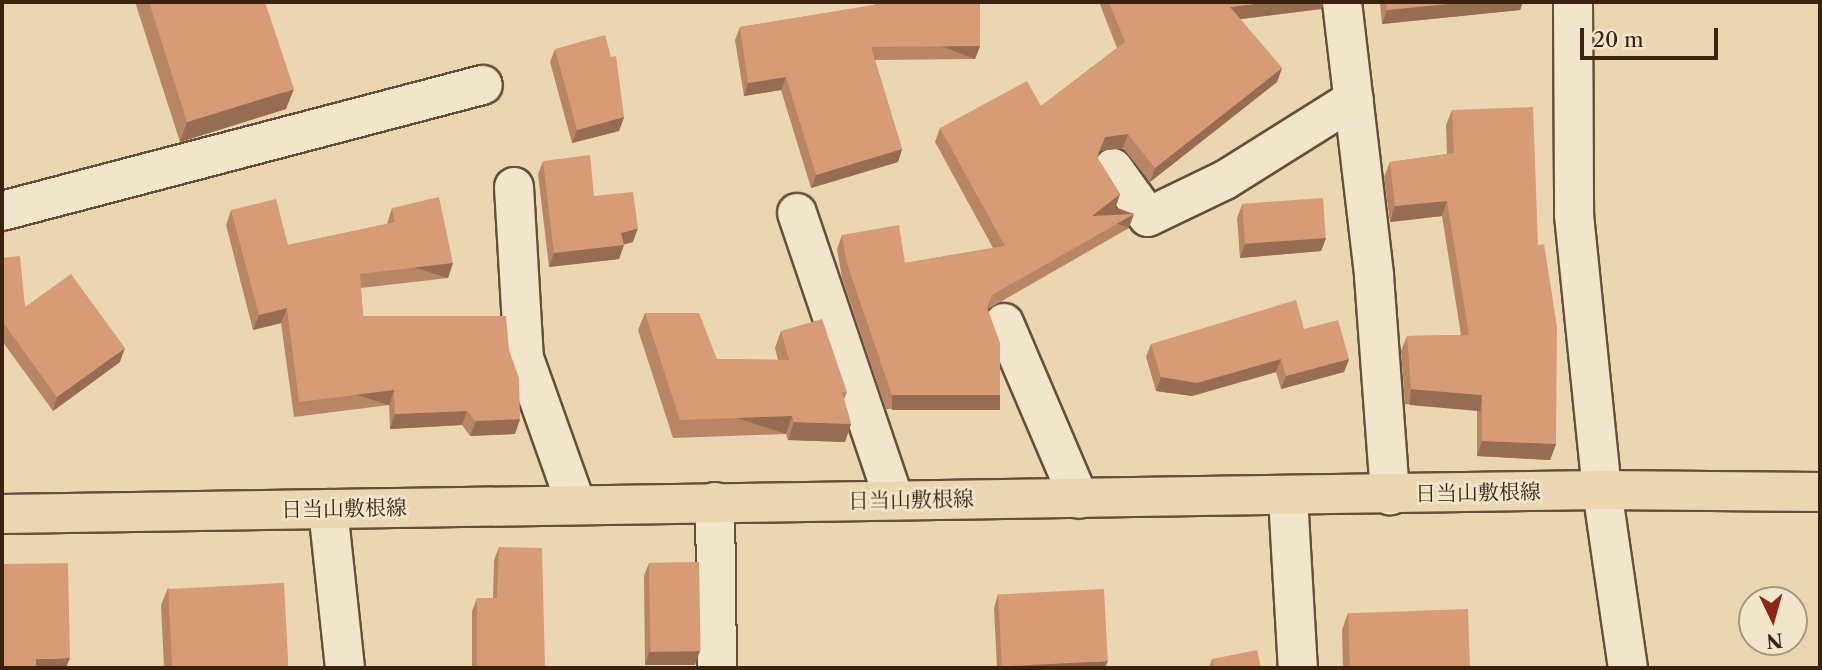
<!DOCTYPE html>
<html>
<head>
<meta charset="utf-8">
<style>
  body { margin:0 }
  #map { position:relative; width:1822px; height:670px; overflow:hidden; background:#ead7b1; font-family:"Libre Caslon Text","Noto Serif JP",serif }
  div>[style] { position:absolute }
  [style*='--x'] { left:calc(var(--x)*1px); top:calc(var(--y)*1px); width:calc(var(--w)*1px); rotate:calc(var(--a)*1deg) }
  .roads { filter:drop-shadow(2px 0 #664f38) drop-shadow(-2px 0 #664f38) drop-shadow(0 2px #664f38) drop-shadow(0 -2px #664f38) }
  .minor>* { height:38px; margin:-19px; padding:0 19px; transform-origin:19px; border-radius:19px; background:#f1e5cc }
  .major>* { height:38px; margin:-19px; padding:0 19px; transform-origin:19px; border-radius:19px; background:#ead7b1 }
  .wall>* { inset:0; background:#b98665 }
  .shaded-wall>* { inset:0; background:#966d53; transform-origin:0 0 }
  .building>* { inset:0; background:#d79c76; transform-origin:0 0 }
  span { translate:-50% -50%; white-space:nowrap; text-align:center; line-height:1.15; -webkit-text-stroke:5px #f1e5cc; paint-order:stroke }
  .street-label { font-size:21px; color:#3a220f }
  .frame { position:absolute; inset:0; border:4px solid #3a220f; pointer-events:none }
  .north { position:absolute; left:1738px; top:586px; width:70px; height:70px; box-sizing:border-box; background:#f1e5cc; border:2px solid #a89780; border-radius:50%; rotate:175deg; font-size:19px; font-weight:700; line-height:28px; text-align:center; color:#3a220f }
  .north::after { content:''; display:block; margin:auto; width:24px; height:32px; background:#8f2418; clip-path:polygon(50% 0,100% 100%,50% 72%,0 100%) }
  .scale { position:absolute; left:1580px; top:28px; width:138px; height:32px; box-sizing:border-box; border:4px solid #3a220f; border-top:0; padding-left:9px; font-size:21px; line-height:24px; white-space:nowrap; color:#3a220f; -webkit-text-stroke:5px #f1e5cc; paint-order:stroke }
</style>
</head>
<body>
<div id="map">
  <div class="roads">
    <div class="minor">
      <i style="--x:1342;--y:2;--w:276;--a:83.3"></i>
      <i style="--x:1374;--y:276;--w:220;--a:85.8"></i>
      <i style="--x:1573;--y:2;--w:213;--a:89.7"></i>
      <i style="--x:1574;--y:215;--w:276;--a:84.2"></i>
      <i style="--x:1602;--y:490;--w:180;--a:81.7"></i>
      <i style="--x:1113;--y:168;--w:60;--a:54.5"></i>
      <i style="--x:1148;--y:217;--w:85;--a:-25.7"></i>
      <i style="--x:1225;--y:180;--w:152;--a:-32.1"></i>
      <i style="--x:514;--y:187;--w:171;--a:86.7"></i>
      <i style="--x:524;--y:358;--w:155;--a:70.4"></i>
      <i style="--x:2;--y:211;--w:497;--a:-14.7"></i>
      <i style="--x:797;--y:213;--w:303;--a:71.3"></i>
      <i style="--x:1004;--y:323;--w:191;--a:66.9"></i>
      <i style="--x:1288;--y:497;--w:171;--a:86.7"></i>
      <i style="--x:715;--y:502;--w:166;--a:89.3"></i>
      <i style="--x:328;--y:509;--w:160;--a:83.9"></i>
    </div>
    <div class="major">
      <i style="--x:2;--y:514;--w:1600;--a:-0.86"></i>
      <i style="--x:1602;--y:490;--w:218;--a:0.5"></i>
    </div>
  </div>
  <div class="wall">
    <i style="clip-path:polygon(135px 2px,265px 2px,286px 109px,180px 142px)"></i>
    <i style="clip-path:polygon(875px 2px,980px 2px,980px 46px,975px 59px,875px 60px,902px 149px,898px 162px,811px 188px,781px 90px,744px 96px,735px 40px,740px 27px,875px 5px)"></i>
    <i style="clip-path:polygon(1099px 2px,1324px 2px,1321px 9px,1240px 19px,1282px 68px,1277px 82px,1150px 182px,1123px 148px,1100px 151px,1097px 157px,1120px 194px,1115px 209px,1106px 215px,1129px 228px,988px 309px,995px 409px,886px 409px,842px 278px,837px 249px,842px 235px,905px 263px,993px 248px,935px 142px,940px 128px,1041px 106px,1117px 48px)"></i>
    <i style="clip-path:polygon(1363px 2px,1523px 2px,1520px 10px,1382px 24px,1380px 3px,1364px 4px)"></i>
    <i style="clip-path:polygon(555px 49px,624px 117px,619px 131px,572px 143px,550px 62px)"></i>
    <i style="clip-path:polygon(1452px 110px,1538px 245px,1556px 444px,1550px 460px,1477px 456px,1477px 410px,1405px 404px,1401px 351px,1407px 336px,1461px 335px,1442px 216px,1390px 222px,1384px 177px,1390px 162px,1447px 154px,1446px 125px)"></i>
    <i style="clip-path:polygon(543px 161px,594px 196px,633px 242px,624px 244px,619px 259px,549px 267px,538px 174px)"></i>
    <i style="clip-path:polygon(1242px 205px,1326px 238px,1321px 251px,1240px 258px,1237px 218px)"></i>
    <i style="clip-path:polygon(392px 208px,448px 278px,361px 288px,363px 316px,509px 350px,520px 419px,515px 434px,470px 436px,462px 425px,390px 429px,389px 405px,294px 417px,281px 323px,253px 330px,226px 225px,231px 210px,288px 245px,387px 224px)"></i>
    <i style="clip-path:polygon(2px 258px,25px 307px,120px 362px,53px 411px,2px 341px)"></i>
    <i style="clip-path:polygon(645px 313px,717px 359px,778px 360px,775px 348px,781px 331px,847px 392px,844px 399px,851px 424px,845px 442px,788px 440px,786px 434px,673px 438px,638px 330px)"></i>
    <i style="clip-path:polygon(1304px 329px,1349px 359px,1344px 372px,1281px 389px,1276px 372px,1192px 396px,1156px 391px,1146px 357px,1151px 344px)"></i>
    <i style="clip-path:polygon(499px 547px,545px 668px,472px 668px,472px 611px,477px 598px,493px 598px,494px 560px)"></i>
    <i style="clip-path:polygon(649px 563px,695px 665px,645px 665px,644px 576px)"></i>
    <i style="clip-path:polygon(168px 588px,288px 668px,164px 668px,161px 605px)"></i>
    <i style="clip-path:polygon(998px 594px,1105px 668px,997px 668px,994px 608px)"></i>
    <i style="clip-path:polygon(1348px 613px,1470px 668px,1343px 668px,1342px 630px)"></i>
    <i style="clip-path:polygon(1212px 659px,1261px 668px,1209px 668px)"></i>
  </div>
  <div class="shaded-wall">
    <i style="clip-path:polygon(1271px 2px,1324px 2px,1321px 9px,1225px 21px,1230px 7px)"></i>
    <i style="clip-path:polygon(1365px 2px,1380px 2px,1364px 4px)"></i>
    <i style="clip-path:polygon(1467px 2px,1523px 2px,1520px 10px,1382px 24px,1387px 10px)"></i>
    <i style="left:980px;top:46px;width:14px;height:109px;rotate:111deg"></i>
    <i style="clip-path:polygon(1282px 68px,1277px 82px,1150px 182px,1155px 168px)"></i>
    <i style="clip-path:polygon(786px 77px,781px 90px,744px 96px,748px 83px)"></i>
    <i style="clip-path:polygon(294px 89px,286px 109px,180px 142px,187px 122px)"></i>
    <i style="clip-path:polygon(624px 117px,619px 131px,572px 143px,577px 130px)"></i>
    <i style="clip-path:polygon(1128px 134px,1123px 148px,1100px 151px,1091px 171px,1105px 137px)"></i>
    <i style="clip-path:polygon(902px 149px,898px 162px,811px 188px,816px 175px)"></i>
    <i style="clip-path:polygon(1120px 194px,1115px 209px,1087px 230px,1092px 216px)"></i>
    <i style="clip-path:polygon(1447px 201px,1442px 216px,1390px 222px,1395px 206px)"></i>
    <i style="left:1134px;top:214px;width:15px;height:163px;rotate:110deg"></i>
    <i style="clip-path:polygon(638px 228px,633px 242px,619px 246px,624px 245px,619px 259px,549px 267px,554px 253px)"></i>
    <i style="clip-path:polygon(1326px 238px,1321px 251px,1240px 258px,1245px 244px)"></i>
    <i style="left:453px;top:263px;width:16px;height:94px;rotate:108deg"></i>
    <i style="clip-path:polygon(287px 308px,281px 323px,253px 330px,259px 315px)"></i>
    <i style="clip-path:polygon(125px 348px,120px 362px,53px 411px,57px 397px)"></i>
    <i style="clip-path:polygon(1281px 359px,1276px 372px,1192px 396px,1156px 391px,1161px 377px)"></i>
    <i style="clip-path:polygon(1349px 359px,1344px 372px,1281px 389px,1286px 376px)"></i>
    <i style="left:1411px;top:389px;width:71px;height:16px;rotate:5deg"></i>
    <i style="left:394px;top:390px;width:16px;height:96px;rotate:108deg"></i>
    <i style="left:892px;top:395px;width:108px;height:15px"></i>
    <i style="clip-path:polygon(467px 411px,462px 425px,390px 429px,395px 414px)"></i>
    <i style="left:792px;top:416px;width:19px;height:112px;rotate:108deg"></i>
    <i style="clip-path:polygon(520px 419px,515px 434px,470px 436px,476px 421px)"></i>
    <i style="clip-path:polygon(794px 422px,851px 424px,845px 442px,788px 440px)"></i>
    <i style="clip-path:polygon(1482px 441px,1556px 444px,1550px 460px,1477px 456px)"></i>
    <i style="clip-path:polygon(700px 651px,695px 665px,645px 665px,649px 652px)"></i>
    <i style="clip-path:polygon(70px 658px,66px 668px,32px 668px,36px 659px)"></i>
    <i style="clip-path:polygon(1108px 661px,1105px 668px,1001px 668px,1002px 666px)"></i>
  </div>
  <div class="building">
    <i style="clip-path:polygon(149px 2px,265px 2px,294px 89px,187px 122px)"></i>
    <i style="clip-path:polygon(880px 2px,980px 2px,980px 46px,871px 47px,902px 149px,816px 175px,786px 77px,748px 83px,740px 27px,880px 4px)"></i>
    <i style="clip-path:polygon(1109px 2px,1271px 2px,1230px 7px,1282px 68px,1155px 168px,1128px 134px,1105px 137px,1097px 157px,1120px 194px,1092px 216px,1134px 214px,992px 295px,987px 307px,1000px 343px,1000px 395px,892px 395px,847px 264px,842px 235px,899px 225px,905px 263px,1005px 246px,940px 128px,1027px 81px,1041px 106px,1125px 42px)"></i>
    <i style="clip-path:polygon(1386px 2px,1467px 2px,1387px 10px)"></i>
    <i style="clip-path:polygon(605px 35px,611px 57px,616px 56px,624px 117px,577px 130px,555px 49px)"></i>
    <i style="clip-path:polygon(1533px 107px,1538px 245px,1544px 244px,1557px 327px,1556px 444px,1482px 441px,1482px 395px,1411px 389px,1407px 336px,1469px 335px,1447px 201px,1395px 206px,1390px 162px,1454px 153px,1452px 110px)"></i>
    <i style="clip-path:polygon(590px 155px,594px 196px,633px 192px,638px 228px,621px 233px,624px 245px,554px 253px,543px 161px)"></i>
    <i style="clip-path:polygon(439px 197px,453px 263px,360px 274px,363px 316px,506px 316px,509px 350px,519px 378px,520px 419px,476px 421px,467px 411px,395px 414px,394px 390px,299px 402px,287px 308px,259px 315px,231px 210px,276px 199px,288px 245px,395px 222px,392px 208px)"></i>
    <i style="left:1323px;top:198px;width:40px;height:81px;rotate:86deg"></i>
    <i style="clip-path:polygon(20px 256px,25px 307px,71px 274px,125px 348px,57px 397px,2px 321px,2px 258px)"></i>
    <i style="clip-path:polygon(1296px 300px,1304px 329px,1338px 320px,1349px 359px,1286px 376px,1281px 359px,1197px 383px,1161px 377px,1151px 344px)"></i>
    <i style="clip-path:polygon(645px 313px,699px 313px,717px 359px,789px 360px,781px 331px,822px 319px,847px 392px,842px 392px,851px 424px,794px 422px,792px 416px,680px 420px)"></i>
    <i style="clip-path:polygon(499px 547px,542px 548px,545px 668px,477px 668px,477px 598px,497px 598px)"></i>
    <i style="left:699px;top:562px;width:89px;height:50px;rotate:89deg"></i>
    <i style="clip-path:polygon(68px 563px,70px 658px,36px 659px,36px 668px,2px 668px,2px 564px)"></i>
    <i style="left:284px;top:583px;width:85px;height:116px;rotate:87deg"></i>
    <i style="left:1104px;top:589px;width:72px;height:106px;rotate:87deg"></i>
    <i style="left:1468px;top:609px;width:59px;height:120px;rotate:88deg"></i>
    <i style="clip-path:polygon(1257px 650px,1261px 668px,1214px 668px,1212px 659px)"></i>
  </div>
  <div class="street-label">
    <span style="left:1478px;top:493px;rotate:-1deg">日当山敷根線</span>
    <span style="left:911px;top:500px;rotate:-1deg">日当山敷根線</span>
    <span style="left:344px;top:509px;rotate:-1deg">日当山敷根線</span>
  </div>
  <div class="frame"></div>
  <div class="north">N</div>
  <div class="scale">20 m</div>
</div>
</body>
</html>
